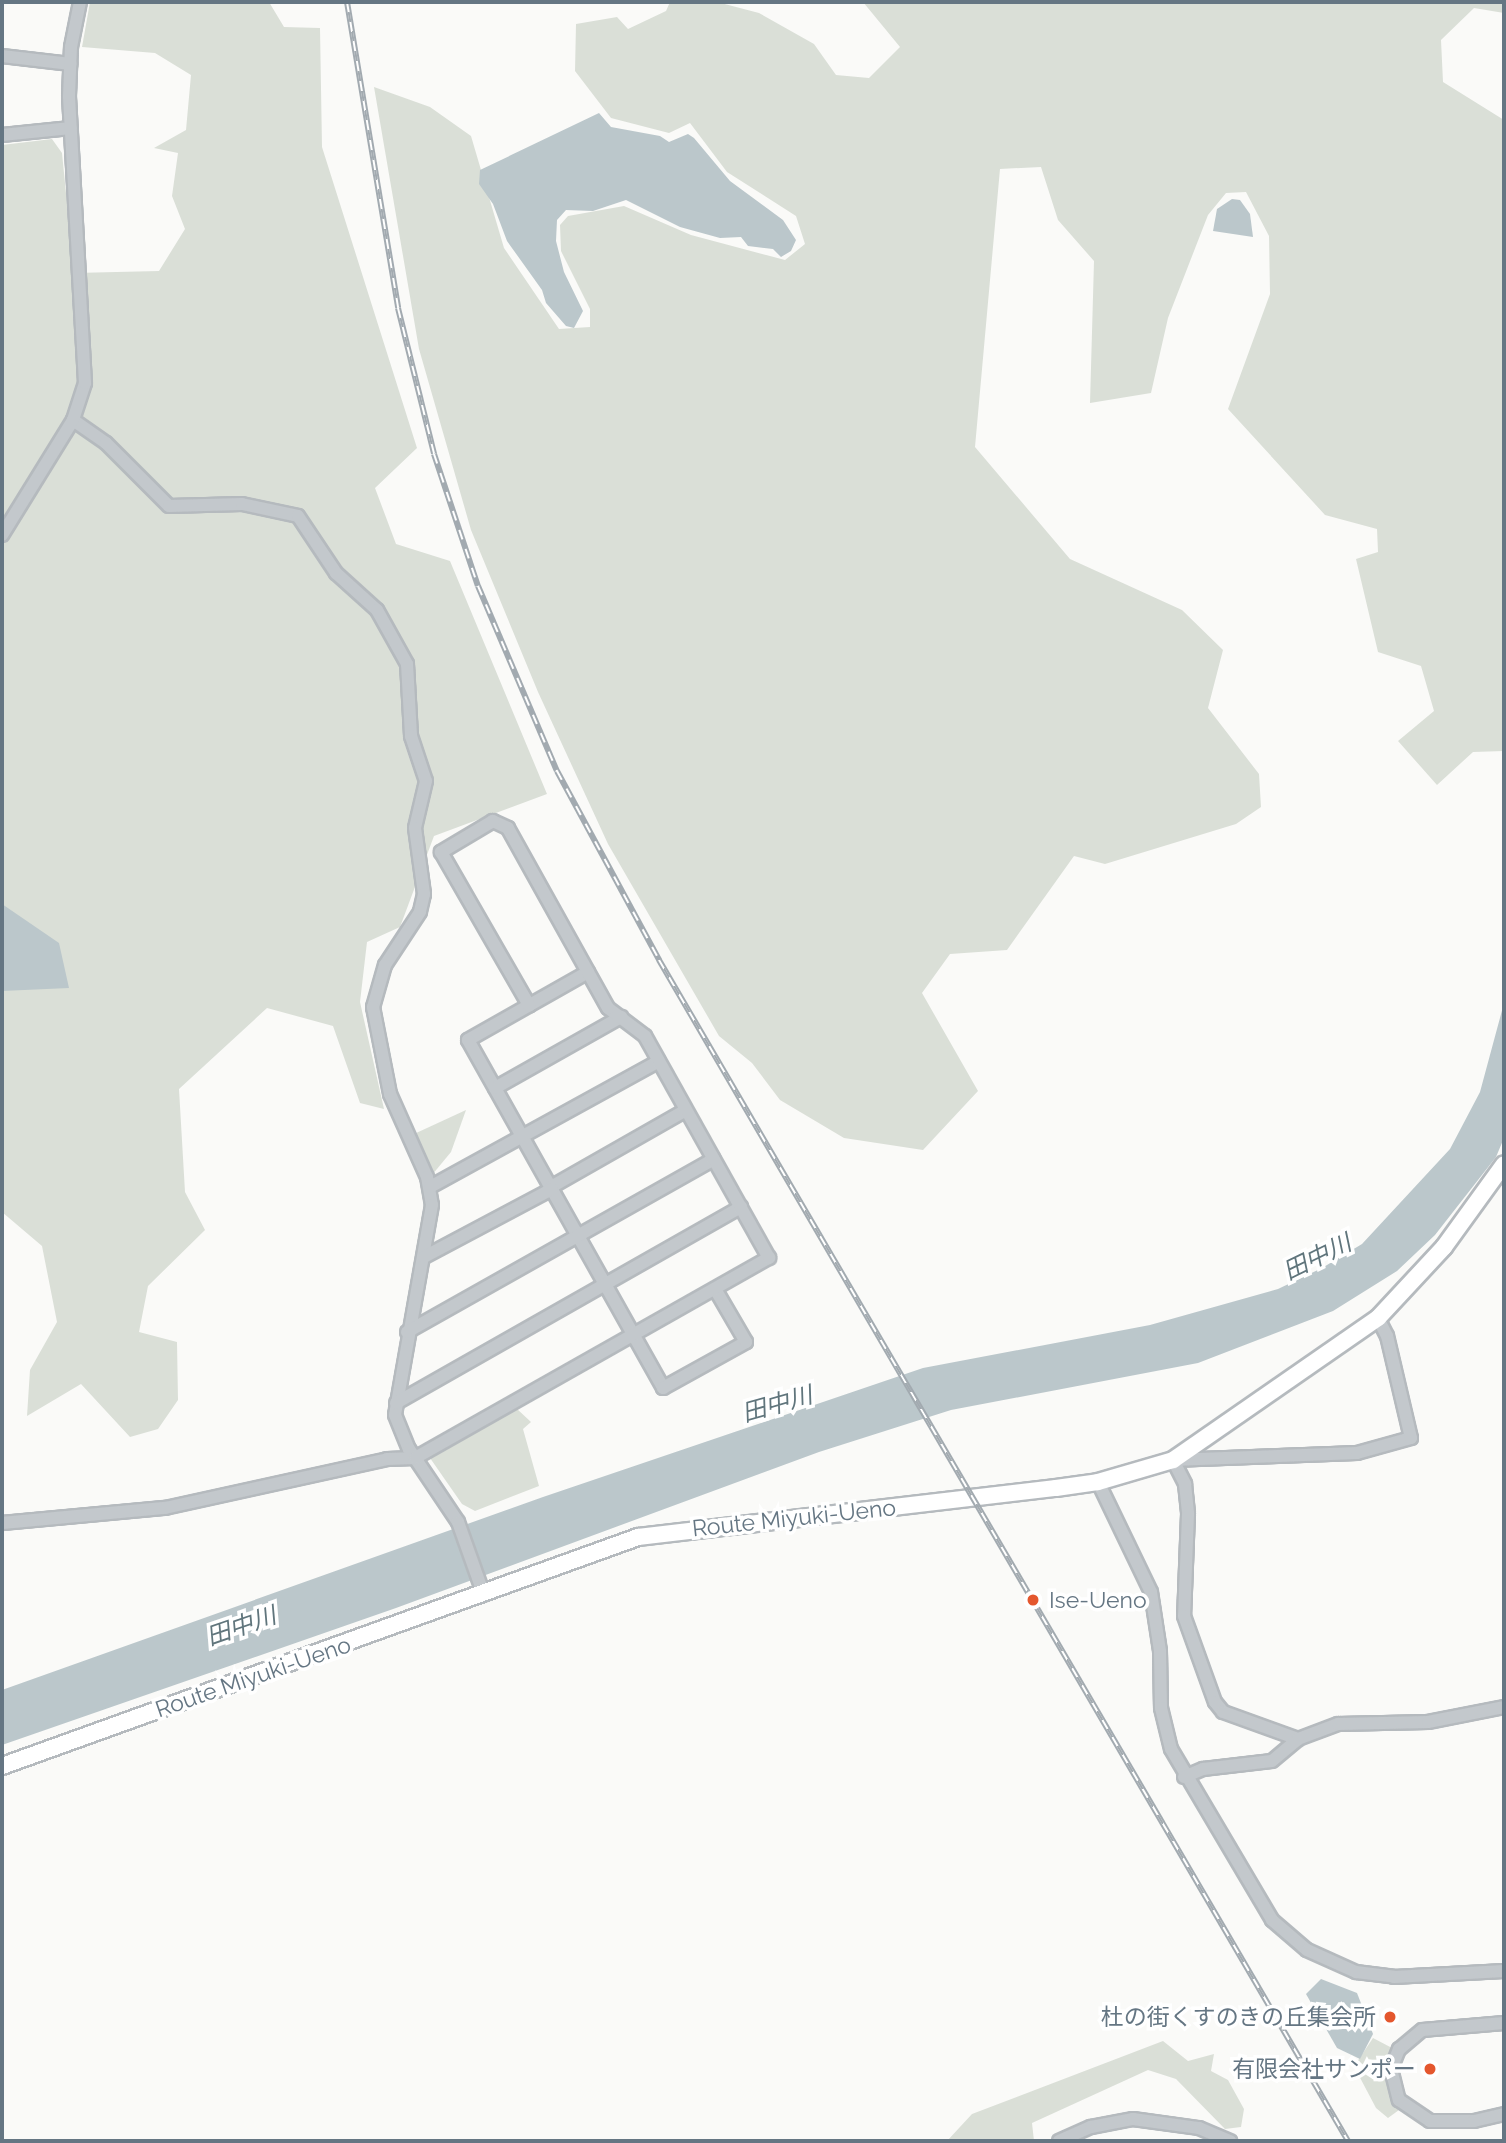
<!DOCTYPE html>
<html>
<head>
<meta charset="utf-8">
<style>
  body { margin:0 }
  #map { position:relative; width:1506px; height:2143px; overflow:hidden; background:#fafaf8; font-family:Raleway,"Noto Sans JP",sans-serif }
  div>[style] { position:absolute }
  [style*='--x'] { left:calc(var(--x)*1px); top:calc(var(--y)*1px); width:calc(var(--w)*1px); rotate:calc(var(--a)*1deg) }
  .green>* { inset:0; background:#dadfd7 }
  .water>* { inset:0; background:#bbc7cb }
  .roads { filter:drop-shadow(2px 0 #b5babe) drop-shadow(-2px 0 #b5babe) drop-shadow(0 2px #b5babe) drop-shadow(0 -2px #b5babe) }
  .minor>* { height:12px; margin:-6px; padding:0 6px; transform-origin:6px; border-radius:6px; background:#c3c8cc }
  .major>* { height:16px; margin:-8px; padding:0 8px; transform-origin:8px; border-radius:8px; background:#fff }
  .rail>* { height:6px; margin-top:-3px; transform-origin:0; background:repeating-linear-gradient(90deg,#fff 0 10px,#a2aab0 0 20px); box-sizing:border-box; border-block:2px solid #a2aab0 }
  .dots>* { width:19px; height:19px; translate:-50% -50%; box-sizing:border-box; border:4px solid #fff; border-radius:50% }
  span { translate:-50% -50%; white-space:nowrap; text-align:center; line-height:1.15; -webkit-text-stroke:7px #fff; paint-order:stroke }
  .street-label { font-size:23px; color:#657683 }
  .poi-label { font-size:23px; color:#657683 }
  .left { translate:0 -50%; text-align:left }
  .right { translate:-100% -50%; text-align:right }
  .water-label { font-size:24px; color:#60757c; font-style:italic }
  .frame { position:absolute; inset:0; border:4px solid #657683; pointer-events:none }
</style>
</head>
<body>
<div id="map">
  <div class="green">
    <i style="clip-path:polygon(90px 2px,269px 2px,284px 27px,320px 28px,322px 147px,417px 448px,375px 488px,396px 544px,450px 561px,547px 794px,434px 836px,400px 927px,367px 942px,360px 1002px,384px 1109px,360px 1103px,333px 1026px,267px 1008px,179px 1089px,185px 1192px,205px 1230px,148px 1286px,139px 1332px,177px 1342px,178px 1400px,158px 1429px,130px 1437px,81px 1384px,27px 1416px,30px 1370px,57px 1322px,42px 1246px,2px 1212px,2px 145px,52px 139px,62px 153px,74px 273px,159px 271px,185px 229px,172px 196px,178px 153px,154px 148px,186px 130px,191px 75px,155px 53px,82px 47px)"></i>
    <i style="clip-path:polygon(670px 2px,717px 2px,759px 13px,814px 44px,836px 75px,869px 78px,900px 47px,863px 2px,1504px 2px,1504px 13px,1474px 8px,1441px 40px,1443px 82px,1504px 120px,1504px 751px,1473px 752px,1437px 785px,1398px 741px,1434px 711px,1421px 666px,1378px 652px,1356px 559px,1378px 552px,1377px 529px,1325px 515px,1228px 409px,1270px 294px,1269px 236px,1246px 192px,1226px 193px,1208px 215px,1168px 318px,1151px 393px,1090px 403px,1094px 261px,1058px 220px,1041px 167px,1000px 169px,975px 447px,1070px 559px,1182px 610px,1223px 650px,1208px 708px,1259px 774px,1261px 807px,1236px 824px,1105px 864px,1074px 856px,1007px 950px,950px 954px,922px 993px,978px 1091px,923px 1150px,844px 1138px,780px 1100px,752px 1063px,719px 1036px,608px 844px,538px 692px,471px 530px,419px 349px,374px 87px,430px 107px,471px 136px,504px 248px,559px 329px,590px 327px,590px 309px,561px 251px,560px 225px,568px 216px,624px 206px,691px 235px,785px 260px,805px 244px,796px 216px,727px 172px,690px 123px,669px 133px,611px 118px,575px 71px,576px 24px,617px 17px,628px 29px,666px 11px)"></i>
    <i style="clip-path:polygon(466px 1110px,451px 1152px,432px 1175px,414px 1134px)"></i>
    <i style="clip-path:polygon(516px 1408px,531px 1422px,523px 1429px,539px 1486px,475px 1511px,462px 1504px,430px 1458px)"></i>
    <i style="clip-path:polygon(1373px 2038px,1394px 2049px,1386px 2080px,1399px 2110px,1388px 2118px,1376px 2108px,1357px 2072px,1357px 2062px)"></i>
    <i style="clip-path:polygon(1163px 2041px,1188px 2061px,1214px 2054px,1211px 2071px,1228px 2080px,1244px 2109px,1241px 2127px,1225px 2129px,1176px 2079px,1148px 2070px,1032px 2123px,1034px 2141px,947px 2141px,972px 2114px)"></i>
  </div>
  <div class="water">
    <i style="clip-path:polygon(599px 113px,611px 127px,660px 136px,669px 142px,688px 134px,694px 138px,730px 181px,783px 220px,796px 240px,791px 251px,781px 257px,773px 249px,748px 246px,741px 237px,720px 238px,680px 227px,626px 200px,593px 211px,566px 210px,557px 220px,556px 241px,564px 272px,583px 311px,574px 328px,566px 326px,546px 303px,542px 290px,507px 241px,493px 204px,479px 184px,480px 170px)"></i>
    <i style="clip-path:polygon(1232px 199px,1240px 200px,1250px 214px,1253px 237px,1213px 231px,1217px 209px)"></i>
    <i style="clip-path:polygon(2px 904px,59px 943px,69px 988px,2px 991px)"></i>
    <i style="clip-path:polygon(1504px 1003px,1504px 1138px,1496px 1157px,1435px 1235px,1397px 1271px,1333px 1311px,1198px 1363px,951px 1410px,819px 1452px,396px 1608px,2px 1745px,2px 1690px,543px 1497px,923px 1368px,1150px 1325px,1278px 1289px,1322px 1268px,1362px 1244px,1450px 1149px,1480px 1092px)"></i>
    <i style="clip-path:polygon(1321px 1979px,1357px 1993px,1373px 2034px,1360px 2059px,1337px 2048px,1306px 1994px)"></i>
  </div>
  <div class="roads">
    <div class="minor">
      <i style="--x:2;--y:56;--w:69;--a:6.6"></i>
      <i style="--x:2;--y:135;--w:69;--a:-5.8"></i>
      <i style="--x:73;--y:420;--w:40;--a:34.9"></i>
      <i style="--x:106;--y:443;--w:89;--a:45"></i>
      <i style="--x:169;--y:506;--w:73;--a:-1.6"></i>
      <i style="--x:242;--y:504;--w:57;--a:12.1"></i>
      <i style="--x:298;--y:516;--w:69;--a:56.3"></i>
      <i style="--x:336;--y:573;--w:55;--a:42.1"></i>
      <i style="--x:377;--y:610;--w:62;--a:60.9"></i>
      <i style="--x:407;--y:664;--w:72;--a:86.8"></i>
      <i style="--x:411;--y:736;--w:47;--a:71.6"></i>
      <i style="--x:426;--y:781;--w:48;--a:103.2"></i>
      <i style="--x:415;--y:828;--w:67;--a:82.2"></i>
      <i style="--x:424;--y:894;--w:18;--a:103"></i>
      <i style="--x:420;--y:912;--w:64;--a:123.4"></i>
      <i style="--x:385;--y:965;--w:44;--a:105.9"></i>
      <i style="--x:373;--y:1007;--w:89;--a:78.9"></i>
      <i style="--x:390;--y:1094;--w:91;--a:66"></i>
      <i style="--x:427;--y:1177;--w:28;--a:80"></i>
      <i style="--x:432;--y:1205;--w:213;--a:100"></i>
      <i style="--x:395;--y:1415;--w:37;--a:68"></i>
      <i style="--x:409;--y:1449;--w:88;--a:56.1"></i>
      <i style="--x:458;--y:1522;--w:77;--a:70.4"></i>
      <i style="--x:2;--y:535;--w:135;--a:-58.3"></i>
      <i style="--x:73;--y:420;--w:39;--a:-72"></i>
      <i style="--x:85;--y:383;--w:287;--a:-93.2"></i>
      <i style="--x:69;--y:96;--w:49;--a:-87.7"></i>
      <i style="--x:71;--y:47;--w:46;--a:-78.7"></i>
      <i style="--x:588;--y:972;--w:138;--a:150.5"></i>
      <i style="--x:468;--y:1040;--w:399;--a:60.7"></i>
      <i style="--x:663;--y:1388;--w:95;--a:-29"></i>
      <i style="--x:746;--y:1342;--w:61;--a:-120.3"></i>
      <i style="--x:495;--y:1088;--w:145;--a:-29.4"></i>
      <i style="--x:430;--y:1187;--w:261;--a:-28.8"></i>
      <i style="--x:551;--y:1187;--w:155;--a:-29.7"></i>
      <i style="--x:424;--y:1257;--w:145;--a:-28"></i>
      <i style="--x:407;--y:1332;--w:352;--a:-29.4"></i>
      <i style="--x:396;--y:1403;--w:397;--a:-29.6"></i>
      <i style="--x:1173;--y:1460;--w:184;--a:-2.2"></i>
      <i style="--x:1357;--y:1453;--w:56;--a:-15.5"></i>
      <i style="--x:1411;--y:1438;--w:105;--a:-103.2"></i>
      <i style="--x:1387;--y:1336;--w:20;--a:-117"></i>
      <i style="--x:1173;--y:1460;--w:27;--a:63"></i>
      <i style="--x:1185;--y:1484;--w:30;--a:84"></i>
      <i style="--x:1188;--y:1514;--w:102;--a:92.2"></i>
      <i style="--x:1184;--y:1616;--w:91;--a:70.2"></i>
      <i style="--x:1215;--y:1702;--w:13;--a:51"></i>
      <i style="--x:1223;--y:1712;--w:80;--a:19.8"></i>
      <i style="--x:1098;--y:1482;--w:122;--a:64.3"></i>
      <i style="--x:1151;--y:1592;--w:60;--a:81.3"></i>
      <i style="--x:1160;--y:1651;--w:57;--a:89"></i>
      <i style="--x:1161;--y:1708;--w:42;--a:76.3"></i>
      <i style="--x:1171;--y:1749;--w:199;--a:59.4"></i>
      <i style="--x:1272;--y:1920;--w:46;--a:40.6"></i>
      <i style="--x:1307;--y:1950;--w:54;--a:24.2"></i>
      <i style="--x:1356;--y:1972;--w:38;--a:7"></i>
      <i style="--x:1394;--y:1977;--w:110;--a:-3.1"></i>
      <i style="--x:2;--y:1523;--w:164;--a:-5.3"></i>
      <i style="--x:165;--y:1508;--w:227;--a:-12.4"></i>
      <i style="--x:387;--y:1459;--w:28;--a:-2"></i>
      <i style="--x:415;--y:1458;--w:407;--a:-29.5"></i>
      <i style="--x:769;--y:1258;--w:254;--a:-119.2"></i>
      <i style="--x:645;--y:1036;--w:46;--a:-142.9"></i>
      <i style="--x:608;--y:1008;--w:206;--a:-119.1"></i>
      <i style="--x:508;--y:828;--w:17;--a:-155"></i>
      <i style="--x:493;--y:821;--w:61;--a:149.2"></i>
      <i style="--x:441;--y:852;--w:177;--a:60.1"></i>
      <i style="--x:1184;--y:1777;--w:21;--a:-23"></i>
      <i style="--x:1203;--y:1769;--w:69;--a:-6.6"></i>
      <i style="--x:1272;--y:1761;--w:34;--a:-40"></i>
      <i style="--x:1298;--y:1739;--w:43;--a:-20.6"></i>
      <i style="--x:1338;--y:1724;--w:90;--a:-1.3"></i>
      <i style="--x:1428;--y:1722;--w:77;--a:-11.2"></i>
      <i style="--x:1504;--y:2023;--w:82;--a:175.1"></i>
      <i style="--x:1422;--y:2030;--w:30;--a:140"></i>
      <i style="--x:1399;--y:2049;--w:22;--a:112"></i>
      <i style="--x:1391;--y:2069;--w:32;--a:76"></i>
      <i style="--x:1399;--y:2100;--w:37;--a:34"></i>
      <i style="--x:1430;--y:2121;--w:44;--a:0"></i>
      <i style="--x:1474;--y:2121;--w:31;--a:-13"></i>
      <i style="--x:1059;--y:2141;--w:35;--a:-24"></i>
      <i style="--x:1091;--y:2127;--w:43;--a:-10.8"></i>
      <i style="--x:1133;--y:2119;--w:67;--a:7.8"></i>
      <i style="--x:1199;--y:2128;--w:34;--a:23"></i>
    </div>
    <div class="major">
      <i style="--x:2;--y:1766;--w:676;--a:-19.8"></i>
      <i style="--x:638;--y:1537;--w:421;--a:-6.7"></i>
      <i style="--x:1056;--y:1488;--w:42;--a:-8.1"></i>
      <i style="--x:1098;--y:1482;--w:78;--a:-16.3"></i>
      <i style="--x:1173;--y:1460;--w:249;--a:-34.7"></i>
      <i style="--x:1378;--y:1318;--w:97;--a:-47.1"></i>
      <i style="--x:1444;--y:1247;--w:102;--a:-54.1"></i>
    </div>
  </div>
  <div class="rail">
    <i style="--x:347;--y:2;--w:310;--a:80.5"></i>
    <i style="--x:398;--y:308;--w:150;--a:76.1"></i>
    <i style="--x:434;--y:454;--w:139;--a:71.6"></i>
    <i style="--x:478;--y:586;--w:201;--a:66.9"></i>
    <i style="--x:557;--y:771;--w:215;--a:61.6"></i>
    <i style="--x:659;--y:960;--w:1367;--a:59.74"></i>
  </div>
  <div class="dots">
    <i style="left:1033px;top:1600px;background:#e4572e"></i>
    <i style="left:1390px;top:2017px;background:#e4572e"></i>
    <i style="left:1430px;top:2069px;background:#e4572e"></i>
  </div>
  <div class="street-label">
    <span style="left:794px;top:1518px;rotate:-6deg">Route Miyuki-Ueno</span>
    <span style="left:253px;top:1677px;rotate:-19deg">Route Miyuki-Ueno</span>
  </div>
  <div class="poi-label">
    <span class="left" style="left:1049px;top:1600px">Ise-Ueno</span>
    <span class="right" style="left:1376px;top:2017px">杜の街くすのきの丘集会所</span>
    <span class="right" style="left:1416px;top:2069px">有限会社サンポー</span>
  </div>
  <div class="water-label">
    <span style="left:1317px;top:1257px;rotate:-26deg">田中川</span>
    <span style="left:777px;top:1404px;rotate:-16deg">田中川</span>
    <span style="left:241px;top:1626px;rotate:-19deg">田中川</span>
  </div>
  <div class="frame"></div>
</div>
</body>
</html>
